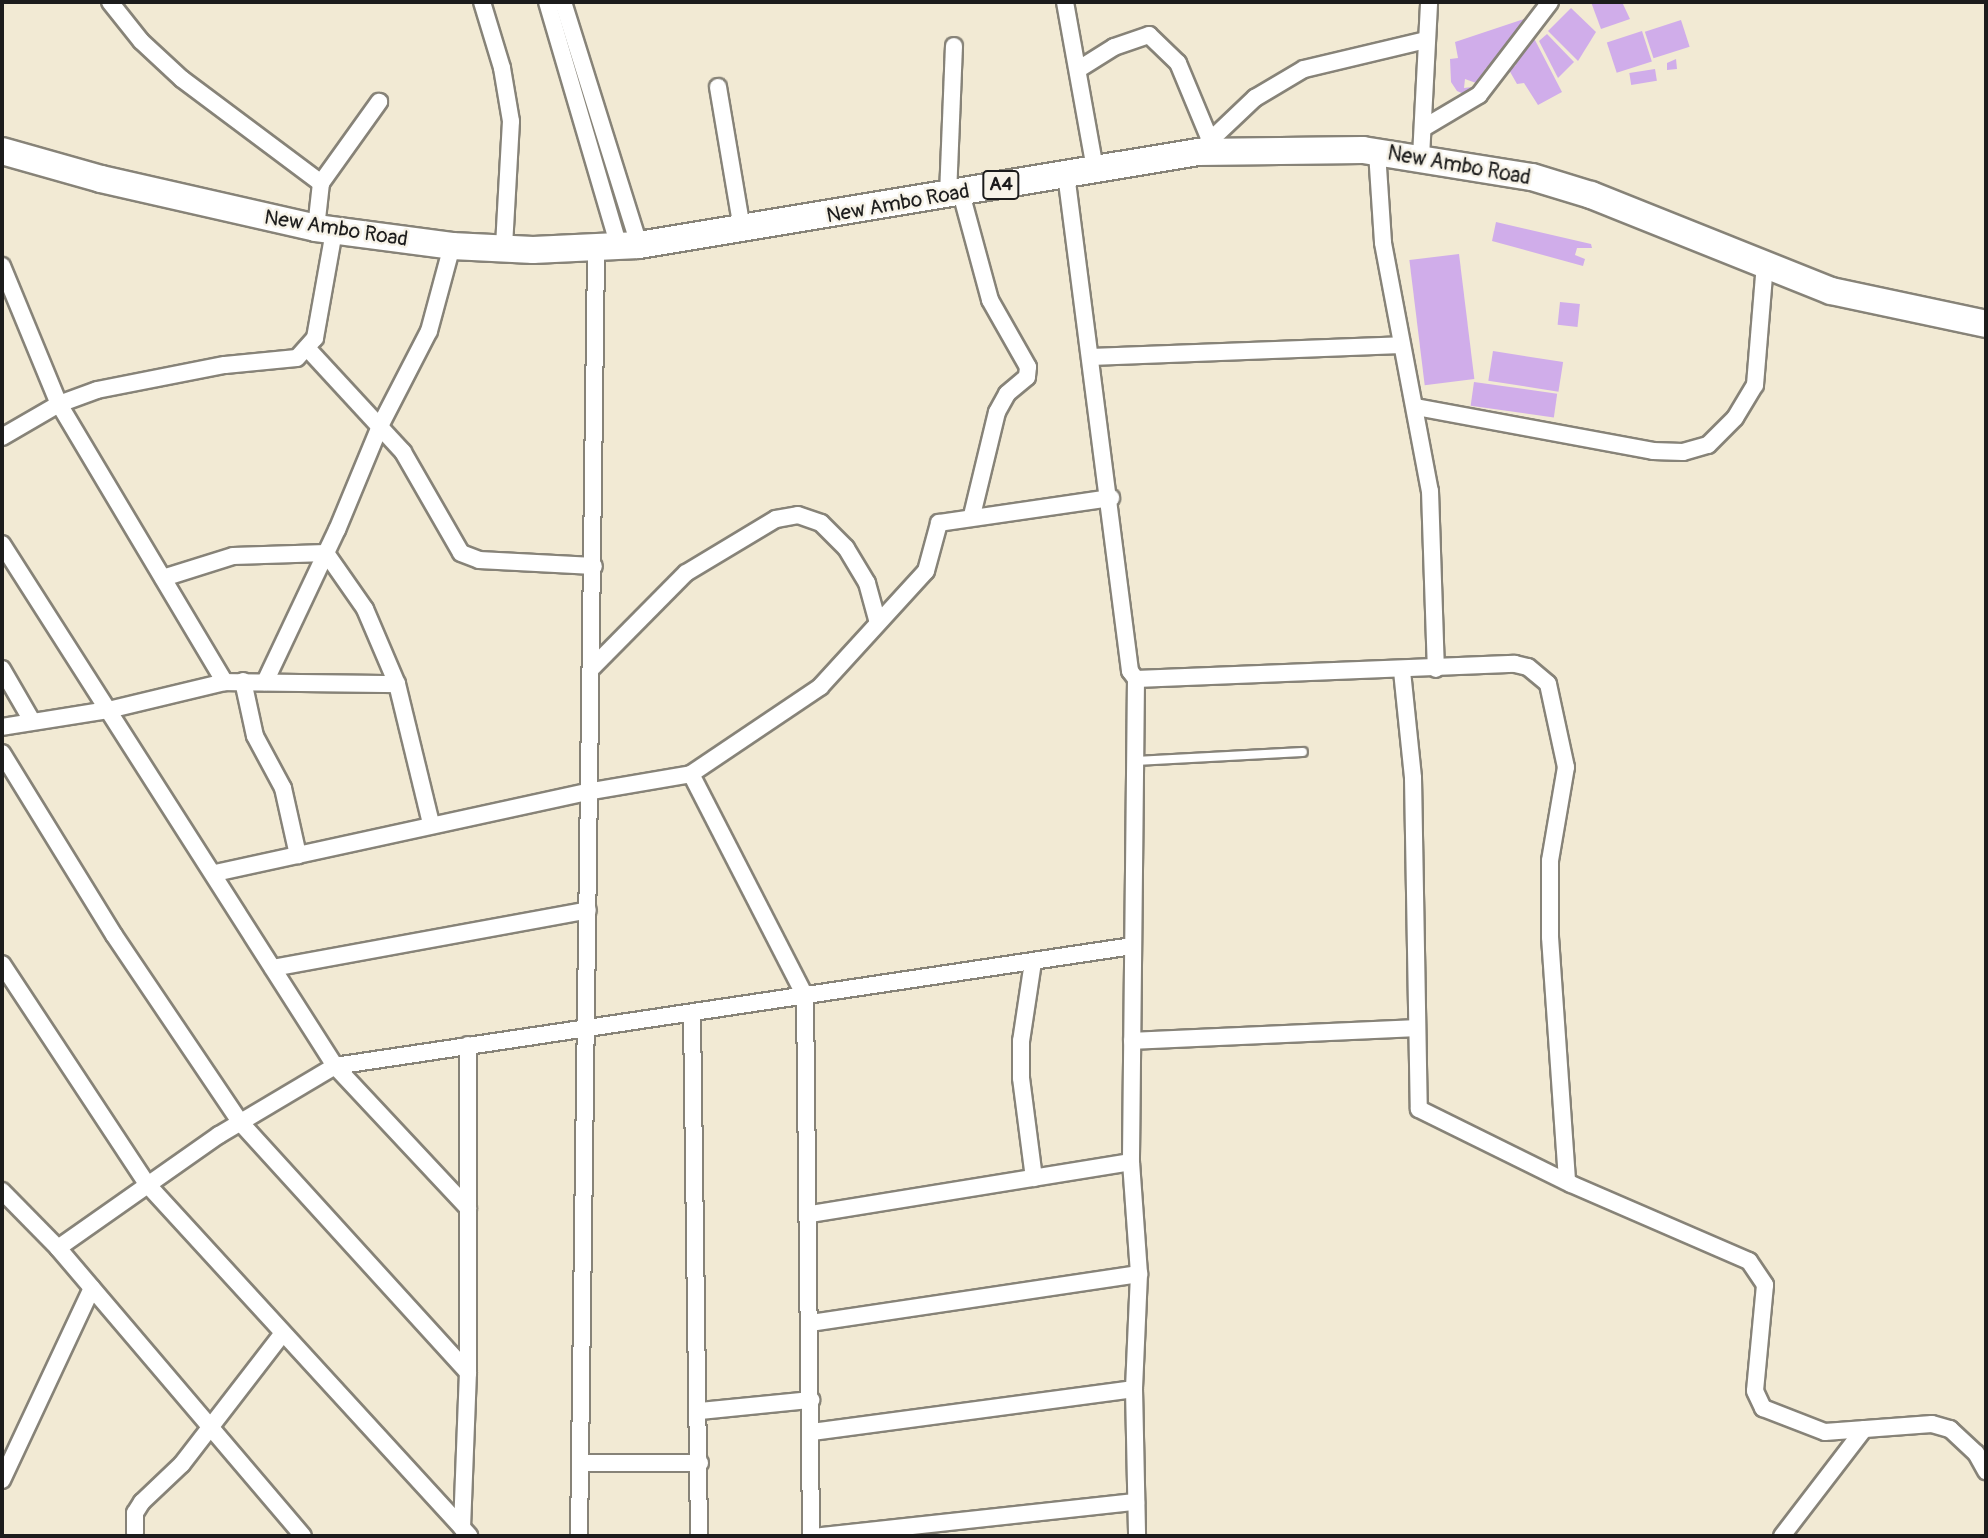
<!DOCTYPE html>
<html>
<head>
<meta charset="utf-8">
<style>
  body { margin:0 }
  #map { position:relative; width:1988px; height:1538px; overflow:hidden; background:#f2ead4; font-family:Pangolin,sans-serif }
  div>[style] { position:absolute }
  [style*='--x'] { left:calc(var(--x)*1px); top:calc(var(--y)*1px); width:calc(var(--w)*1px); rotate:calc(var(--a)*1deg) }
  .building>* { inset:0; background:#d0adea; transform-origin:0 0 }
  .roads { filter:drop-shadow(2px 0 #878378) drop-shadow(-2px 0 #878378) drop-shadow(0 2px #878378) drop-shadow(0 -2px #878378) }
  .lane>* { height:8px; margin:-4px; padding:0 4px; transform-origin:4px; border-radius:4px; background:#fff }
  .street>* { height:16px; margin:-8px; padding:0 8px; transform-origin:8px; border-radius:8px; background:#fff }
  .primary>* { height:26px; margin:-13px; padding:0 13px; transform-origin:13px; border-radius:13px; background:#fff }
  span { translate:-50% -50%; white-space:nowrap; text-align:center; line-height:1.15; -webkit-text-stroke:5px #f7f3e8; paint-order:stroke }
  .shield-label span { padding:2px 5px; background:#f7f3e8; border:2px solid; border-radius:5px; -webkit-text-stroke-width:0 }
  .shield-label { font-size:19px; color:#1c1c1c; font-weight:700 }
  .street-label { font-size:21px; color:#1c1c1c }
  .frame { position:absolute; inset:0; border:4px solid #1c1c1c; pointer-events:none }
</style>
</head>
<body>
<div id="map">
  <div class="building">
    <i style="clip-path:polygon(1591px 2px,1622px 2px,1630px 19px,1601px 29px)"></i>
    <i style="clip-path:polygon(1571px 8px,1596px 32px,1578px 61px,1548px 31px)"></i>
    <i style="clip-path:polygon(1524px 19px,1562px 92px,1538px 105px,1524px 83px,1517px 84px,1509px 70px,1516px 65px,1513px 58px,1486px 68px,1476px 83px,1465px 79px,1464px 88px,1472px 87px,1473px 91px,1466px 95px,1457px 91px,1451px 82px,1450px 59px,1458px 58px,1455px 42px)"></i>
    <i style="left:1681px;top:20px;width:28px;height:38px;rotate:72deg"></i>
    <i style="left:1642px;top:31px;width:32px;height:37px;rotate:72deg"></i>
    <i style="clip-path:polygon(1547px 34px,1574px 62px,1558px 78px,1539px 41px)"></i>
    <i style="clip-path:polygon(1676px 59px,1677px 69px,1667px 70px,1667px 63px)"></i>
    <i style="left:1655px;top:69px;width:12px;height:26px;rotate:81deg"></i>
    <i style="clip-path:polygon(1496px 222px,1591px 244px,1592px 248px,1577px 248px,1575px 255px,1585px 259px,1583px 266px,1492px 241px)"></i>
    <i style="left:1459px;top:254px;width:126px;height:50px;rotate:83deg"></i>
    <i style="left:1560px;top:302px;width:20px;height:23px;rotate:6deg"></i>
    <i style="left:1493px;top:351px;width:71px;height:30px;rotate:9deg"></i>
    <i style="left:1474px;top:382px;width:84px;height:24px;rotate:8deg"></i>
  </div>
  <div class="roads">
    <div class="lane">
      <i style="--x:1135;--y:761;--w:168;--a:-3.1"></i>
    </div>
    <div class="street">
      <i style="--x:110;--y:2;--w:50;--a:51.5"></i>
      <i style="--x:141;--y:41;--w:56;--a:42.8"></i>
      <i style="--x:182;--y:79;--w:174;--a:36.8"></i>
      <i style="--x:321;--y:183;--w:45;--a:96.3"></i>
      <i style="--x:482;--y:2;--w:69;--a:73.1"></i>
      <i style="--x:502;--y:68;--w:54;--a:80.4"></i>
      <i style="--x:511;--y:121;--w:127;--a:93.2"></i>
      <i style="--x:547;--y:2;--w:254;--a:73.6"></i>
      <i style="--x:563;--y:2;--w:255;--a:72.6"></i>
      <i style="--x:1065;--y:2;--w:170;--a:79.8"></i>
      <i style="--x:1079;--y:69;--w:41;--a:-32.2"></i>
      <i style="--x:1114;--y:47;--w:37;--a:-19"></i>
      <i style="--x:1149;--y:35;--w:40;--a:44"></i>
      <i style="--x:1178;--y:63;--w:83;--a:67.4"></i>
      <i style="--x:718;--y:87;--w:144;--a:80.4"></i>
      <i style="--x:1425;--y:127;--w:63;--a:-30.7"></i>
      <i style="--x:1479;--y:95;--w:117;--a:-52.6"></i>
      <i style="--x:1198;--y:152;--w:79;--a:-43.5"></i>
      <i style="--x:1255;--y:98;--w:57;--a:-30.6"></i>
      <i style="--x:1304;--y:69;--w:125;--a:-13.4"></i>
      <i style="--x:1377;--y:152;--w:91;--a:86.2"></i>
      <i style="--x:1383;--y:243;--w:252;--a:79.3"></i>
      <i style="--x:1430;--y:491;--w:178;--a:88.1"></i>
      <i style="--x:1421;--y:157;--w:155;--a:-87"></i>
      <i style="--x:1066;--y:174;--w:501;--a:82.66"></i>
      <i style="--x:1130;--y:671;--w:10;--a:53"></i>
      <i style="--x:1136;--y:679;--w:483;--a:90.6"></i>
      <i style="--x:1131;--y:1162;--w:112;--a:85.9"></i>
      <i style="--x:1139;--y:1274;--w:115;--a:92.5"></i>
      <i style="--x:1134;--y:1389;--w:147;--a:88.8"></i>
      <i style="--x:321;--y:183;--w:100;--a:-54.4"></i>
      <i style="--x:961;--y:193;--w:111;--a:74.8"></i>
      <i style="--x:990;--y:300;--w:77;--a:60.4"></i>
      <i style="--x:1028;--y:367;--w:10;--a:96"></i>
      <i style="--x:1027;--y:377;--w:26;--a:140"></i>
      <i style="--x:1007;--y:394;--w:21;--a:119"></i>
      <i style="--x:997;--y:412;--w:106;--a:103.6"></i>
      <i style="--x:948;--y:195;--w:149;--a:-87.7"></i>
      <i style="--x:2;--y:266;--w:149;--a:67.6"></i>
      <i style="--x:59;--y:404;--w:324;--a:59.2"></i>
      <i style="--x:225;--y:682;--w:120;--a:166.5"></i>
      <i style="--x:108;--y:710;--w:107;--a:170.9"></i>
      <i style="--x:308;--y:349;--w:140;--a:47.3"></i>
      <i style="--x:403;--y:452;--w:116;--a:60.1"></i>
      <i style="--x:461;--y:553;--w:19;--a:21"></i>
      <i style="--x:479;--y:560;--w:115;--a:3"></i>
      <i style="--x:1092;--y:357;--w:308;--a:-2.2"></i>
      <i style="--x:1416;--y:407;--w:241;--a:10.5"></i>
      <i style="--x:1653;--y:451;--w:30;--a:2"></i>
      <i style="--x:1683;--y:452;--w:26;--a:-16"></i>
      <i style="--x:1708;--y:445;--w:38;--a:-45"></i>
      <i style="--x:1735;--y:418;--w:39;--a:-59"></i>
      <i style="--x:1755;--y:385;--w:121;--a:-85.3"></i>
      <i style="--x:2;--y:437;--w:66;--a:-30.1"></i>
      <i style="--x:59;--y:404;--w:40;--a:-20.2"></i>
      <i style="--x:97;--y:390;--w:130;--a:-11.1"></i>
      <i style="--x:225;--y:365;--w:72;--a:-5.6"></i>
      <i style="--x:297;--y:358;--w:27;--a:-48"></i>
      <i style="--x:315;--y:338;--w:109;--a:-79.9"></i>
      <i style="--x:2;--y:544;--w:619;--a:57.46"></i>
      <i style="--x:335;--y:1066;--w:195;--a:46.9"></i>
      <i style="--x:163;--y:578;--w:73;--a:-17.4"></i>
      <i style="--x:233;--y:556;--w:93;--a:-1.8"></i>
      <i style="--x:326;--y:553;--w:68;--a:55.1"></i>
      <i style="--x:365;--y:609;--w:82;--a:66.9"></i>
      <i style="--x:593;--y:667;--w:132;--a:-45.3"></i>
      <i style="--x:686;--y:573;--w:105;--a:-31"></i>
      <i style="--x:776;--y:519;--w:22;--a:-10"></i>
      <i style="--x:798;--y:515;--w:24;--a:19"></i>
      <i style="--x:821;--y:523;--w:35;--a:45"></i>
      <i style="--x:846;--y:548;--w:41;--a:59"></i>
      <i style="--x:867;--y:583;--w:41;--a:74.6"></i>
      <i style="--x:2;--y:669;--w:58;--a:59.9"></i>
      <i style="--x:1402;--y:671;--w:108;--a:84.1"></i>
      <i style="--x:1413;--y:778;--w:331;--a:89"></i>
      <i style="--x:1419;--y:1109;--w:169;--a:26.3"></i>
      <i style="--x:1571;--y:1184;--w:194;--a:23.4"></i>
      <i style="--x:1749;--y:1261;--w:29;--a:56"></i>
      <i style="--x:1765;--y:1285;--w:106;--a:95.4"></i>
      <i style="--x:1755;--y:1391;--w:19;--a:65"></i>
      <i style="--x:1763;--y:1408;--w:66;--a:21.2"></i>
      <i style="--x:1825;--y:1432;--w:107;--a:-4.3"></i>
      <i style="--x:1932;--y:1424;--w:19;--a:16"></i>
      <i style="--x:1950;--y:1429;--w:35;--a:43"></i>
      <i style="--x:1976;--y:1453;--w:21;--a:61"></i>
      <i style="--x:1136;--y:679;--w:379;--a:-2.3"></i>
      <i style="--x:1515;--y:664;--w:13;--a:13"></i>
      <i style="--x:1528;--y:667;--w:26;--a:40"></i>
      <i style="--x:1548;--y:684;--w:85;--a:77.8"></i>
      <i style="--x:1566;--y:767;--w:95;--a:99.7"></i>
      <i style="--x:1550;--y:861;--w:76;--a:90"></i>
      <i style="--x:1550;--y:937;--w:243;--a:86"></i>
      <i style="--x:243;--y:681;--w:56;--a:77.7"></i>
      <i style="--x:255;--y:736;--w:59;--a:61.7"></i>
      <i style="--x:283;--y:788;--w:69;--a:77.4"></i>
      <i style="--x:225;--y:682;--w:172;--a:0.7"></i>
      <i style="--x:397;--y:684;--w:144;--a:76.3"></i>
      <i style="--x:265;--y:682;--w:168;--a:-64.7"></i>
      <i style="--x:337;--y:530;--w:115;--a:-67.5"></i>
      <i style="--x:381;--y:424;--w:105;--a:-62.7"></i>
      <i style="--x:429;--y:331;--w:88;--a:-74.9"></i>
      <i style="--x:2;--y:753;--w:214;--a:58.4"></i>
      <i style="--x:114;--y:935;--w:225;--a:56"></i>
      <i style="--x:240;--y:1122;--w:339;--a:47.7"></i>
      <i style="--x:691;--y:774;--w:250;--a:62.8"></i>
      <i style="--x:805;--y:996;--w:540;--a:89.36"></i>
      <i style="--x:215;--y:873;--w:386;--a:-12.3"></i>
      <i style="--x:592;--y:791;--w:100;--a:-9.7"></i>
      <i style="--x:691;--y:774;--w:156;--a:-34"></i>
      <i style="--x:820;--y:687;--w:157;--a:-47.6"></i>
      <i style="--x:926;--y:571;--w:50;--a:-74.8"></i>
      <i style="--x:939;--y:523;--w:174;--a:-8.3"></i>
      <i style="--x:1033;--y:962;--w:80;--a:98.6"></i>
      <i style="--x:1021;--y:1041;--w:37;--a:90"></i>
      <i style="--x:1021;--y:1078;--w:101;--a:82.6"></i>
      <i style="--x:2;--y:964;--w:263;--a:56.6"></i>
      <i style="--x:147;--y:1184;--w:477;--a:47.5"></i>
      <i style="--x:273;--y:968;--w:320;--a:-10.4"></i>
      <i style="--x:692;--y:1015;--w:521;--a:89.23"></i>
      <i style="--x:1132;--y:1041;--w:284;--a:-2.6"></i>
      <i style="--x:2;--y:1191;--w:80;--a:45.5"></i>
      <i style="--x:58;--y:1248;--w:378;--a:49.6"></i>
      <i style="--x:810;--y:1214;--w:325;--a:-9.2"></i>
      <i style="--x:58;--y:1248;--w:197;--a:-35.1"></i>
      <i style="--x:219;--y:1135;--w:135;--a:-30.7"></i>
      <i style="--x:335;--y:1066;--w:806;--a:-8.56"></i>
      <i style="--x:811;--y:1323;--w:332;--a:-8.5"></i>
      <i style="--x:700;--y:1411;--w:112;--a:-5.7"></i>
      <i style="--x:812;--y:1432;--w:325;--a:-7.6"></i>
      <i style="--x:583;--y:1463;--w:117;--a:0"></i>
      <i style="--x:2;--y:1480;--w:212;--a:-64.9"></i>
      <i style="--x:462;--y:1528;--w:155;--a:-87.8"></i>
      <i style="--x:468;--y:1373;--w:328;--a:-90"></i>
      <i style="--x:135;--y:1533;--w:20;--a:-90"></i>
      <i style="--x:135;--y:1513;--w:13;--a:-58"></i>
      <i style="--x:142;--y:1502;--w:55;--a:-43.5"></i>
      <i style="--x:182;--y:1464;--w:165;--a:-52.4"></i>
      <i style="--x:579;--y:1536;--w:1289;--a:-89.24"></i>
      <i style="--x:821;--y:1536;--w:317;--a:-6.2"></i>
      <i style="--x:1782;--y:1536;--w:135;--a:-52.5"></i>
    </div>
    <div class="primary">
      <i style="--x:2;--y:151;--w:103;--a:15.8"></i>
      <i style="--x:101;--y:179;--w:221;--a:12.8"></i>
      <i style="--x:316;--y:228;--w:137;--a:7.5"></i>
      <i style="--x:452;--y:246;--w:81;--a:2.8"></i>
      <i style="--x:533;--y:250;--w:106;--a:-2.7"></i>
      <i style="--x:639;--y:245;--w:567;--a:-9.45"></i>
      <i style="--x:1198;--y:152;--w:165;--a:-0.7"></i>
      <i style="--x:1363;--y:150;--w:171;--a:9.1"></i>
      <i style="--x:1532;--y:177;--w:62;--a:17"></i>
      <i style="--x:1591;--y:195;--w:258;--a:21.8"></i>
      <i style="--x:1831;--y:291;--w:158;--a:12"></i>
    </div>
  </div>
  <div class="shield-label">
    <span style="left:1001px;top:185px">A4</span>
  </div>
  <div class="street-label">
    <span style="left:1459px;top:166px;rotate:10deg">New Ambo Road</span>
    <span style="left:898px;top:204px;rotate:-10deg">New Ambo Road</span>
    <span style="left:336px;top:229px;rotate:9deg">New Ambo Road</span>
  </div>
  <div class="frame"></div>
</div>
</body>
</html>
